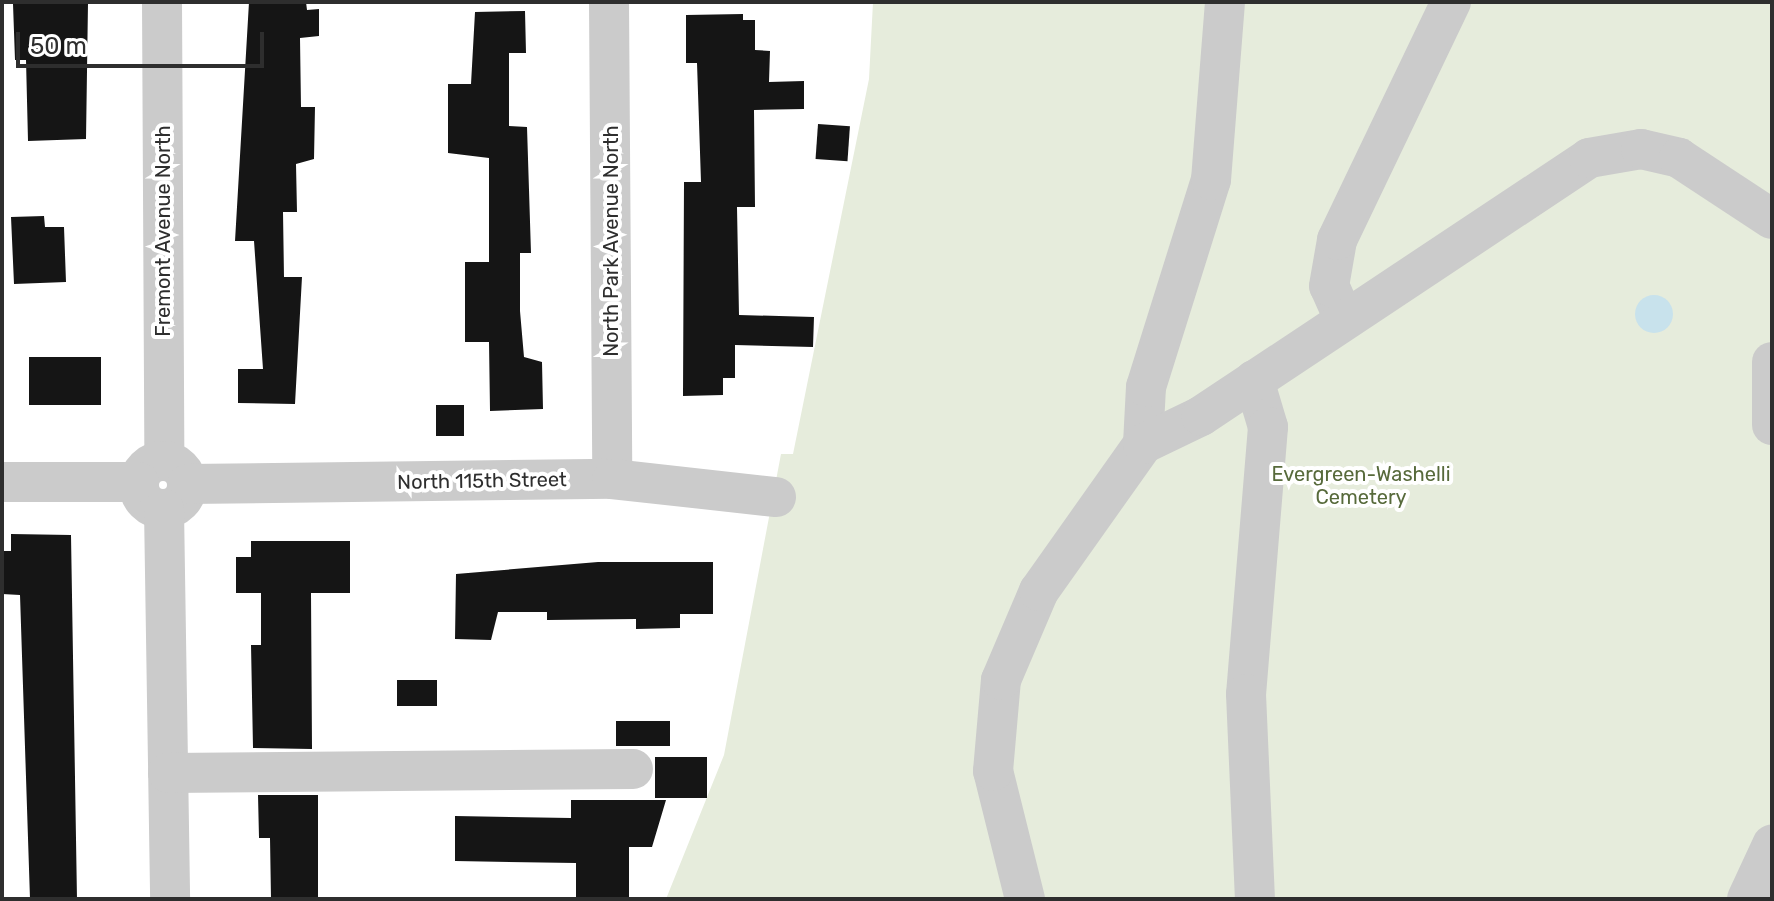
<!DOCTYPE html>
<html>
<head>
<meta charset="utf-8">
<style>
  body { margin:0 }
  #map { position:relative; width:1774px; height:901px; overflow:hidden; background:#fff; font-family:Rubik,sans-serif }
  div>[style] { position:absolute }
  [style*='--x'] { left:calc(var(--x)*1px); top:calc(var(--y)*1px); width:calc(var(--w)*1px); rotate:calc(var(--a)*1deg) }
  .green>* { inset:0; background:#e6ecdc }
  .water>* { inset:0; background:#c8e2ec }
  .round { border-radius:50% }
  .building>* { inset:0; background:#151515; transform-origin:0 0 }
  .minor>* { height:40px; margin:-20px; padding:0 20px; transform-origin:20px; border-radius:20px; background:#cbcbcb }
  .minor>.ring { margin:-20px; padding:0; box-sizing:content-box; background:none; border:40px solid #cbcbcb; border-radius:50% }
  span { translate:-50% -50%; white-space:nowrap; text-align:center; line-height:1.15; -webkit-text-stroke:8px #fff; paint-order:stroke }
  .street-label { font-size:20px; color:#2e2e2e }
  .park-label { font-size:20px; color:#576a3b }
  .frame { position:absolute; inset:0; border:4px solid #2e2e2e; pointer-events:none }
  .scale { position:absolute; left:16px; top:32px; width:248px; height:36px; box-sizing:border-box; border:4px solid #2e2e2e; border-top:0; padding-left:10px; font-size:24px; line-height:28px; white-space:nowrap; color:#2e2e2e; -webkit-text-stroke:6px #fff; paint-order:stroke }
</style>
</head>
<body>
<div id="map">
  <div class="green">
    <i style="clip-path:polygon(873px 2px,1772px 2px,1772px 899px,666px 899px,724px 755px,781px 454px,793px 454px,869px 79px)"></i>
  </div>
  <div class="water">
    <i class="round" style="left:1635px;top:295px;width:38px;height:38px"></i>
  </div>
  <div class="building">
    <i style="clip-path:polygon(249px 2px,306px 2px,307px 10px,319px 9px,319px 36px,300px 38px,301px 107px,315px 107px,314px 159px,296px 164px,297px 212px,283px 212px,284px 277px,302px 277px,295px 404px,238px 403px,238px 369px,263px 369px,254px 241px,235px 241px)"></i>
    <i style="clip-path:polygon(88px 3px,86px 139px,28px 141px,26px 60px,15px 60px,13px 4px)"></i>
    <i style="clip-path:polygon(525px 11px,526px 53px,509px 53px,509px 126px,527px 127px,531px 253px,520px 253px,520px 311px,524px 357px,542px 362px,543px 409px,490px 411px,489px 342px,465px 342px,465px 262px,489px 262px,489px 158px,448px 153px,448px 84px,471px 84px,475px 12px)"></i>
    <i style="clip-path:polygon(743px 14px,743px 20px,755px 20px,755px 50px,770px 51px,769px 82px,804px 81px,804px 109px,754px 110px,755px 207px,737px 207px,739px 315px,814px 317px,813px 347px,735px 345px,735px 378px,723px 378px,723px 395px,683px 396px,684px 182px,701px 182px,697px 63px,686px 63px,686px 15px)"></i>
    <i style="left:818px;top:124px;width:32px;height:35px;rotate:4deg"></i>
    <i style="clip-path:polygon(44px 216px,45px 227px,64px 227px,66px 282px,14px 284px,11px 217px)"></i>
    <i style="left:29px;top:357px;width:72px;height:48px"></i>
    <i style="left:436px;top:405px;width:28px;height:31px"></i>
    <i style="clip-path:polygon(11px 534px,71px 535px,77px 899px,30px 899px,20px 595px,2px 594px,2px 551px,11px 551px)"></i>
    <i style="clip-path:polygon(251px 541px,350px 541px,350px 593px,311px 593px,312px 749px,253px 748px,251px 645px,261px 645px,261px 593px,236px 593px,236px 557px,251px 557px)"></i>
    <i style="clip-path:polygon(598px 562px,713px 562px,713px 614px,680px 614px,680px 628px,636px 629px,636px 619px,547px 620px,547px 612px,498px 612px,491px 640px,455px 639px,456px 574px)"></i>
    <i style="left:437px;top:680px;width:26px;height:40px;rotate:90deg"></i>
    <i style="left:616px;top:721px;width:54px;height:25px"></i>
    <i style="left:655px;top:757px;width:52px;height:41px"></i>
    <i style="clip-path:polygon(258px 795px,318px 795px,318px 899px,271px 899px,270px 838px,259px 838px)"></i>
    <i style="clip-path:polygon(571px 800px,666px 800px,652px 847px,629px 847px,629px 899px,576px 899px,576px 863px,455px 861px,455px 816px,571px 818px)"></i>
  </div>
  <div class="minor">
    <i style="--x:162;--y:2;--w:458;--a:89.7"></i>
    <i style="--x:609;--y:2;--w:477;--a:89.6"></i>
    <i style="--x:1344;--y:319;--w:36;--a:-114"></i>
    <i style="--x:1329;--y:286;--w:47;--a:-80.1"></i>
    <i style="--x:1337;--y:240;--w:264;--a:-64.4"></i>
    <i style="--x:1772;--y:362;--w:63;--a:90"></i>
    <i style="--x:1254;--y:380;--w:49;--a:73.4"></i>
    <i style="--x:1268;--y:427;--w:268;--a:94.7"></i>
    <i style="--x:1246;--y:694;--w:205;--a:87.5"></i>
    <i style="--x:1143;--y:444;--w:57;--a:-87"></i>
    <i style="--x:1146;--y:387;--w:217;--a:-72.6"></i>
    <i style="--x:1211;--y:180;--w:179;--a:-85.5"></i>
    <i class="ring" style="left:139px;top:461px;width:8px;height:8px"></i>
    <i style="--x:2;--y:482;--w:137;--a:0"></i>
    <i style="--x:187;--y:484;--w:425;--a:-0.7"></i>
    <i style="--x:612;--y:479;--w:165;--a:6.3"></i>
    <i style="--x:164;--y:509;--w:390;--a:89.1"></i>
    <i style="--x:168;--y:773;--w:465;--a:-0.5"></i>
    <i style="--x:1025;--y:899;--w:132;--a:-104"></i>
    <i style="--x:993;--y:771;--w:91;--a:-85"></i>
    <i style="--x:1001;--y:680;--w:97;--a:-66.9"></i>
    <i style="--x:1039;--y:591;--w:180;--a:-54.7"></i>
    <i style="--x:1143;--y:444;--w:64;--a:-25.8"></i>
    <i style="--x:1201;--y:416;--w:466;--a:-33.6"></i>
    <i style="--x:1589;--y:158;--w:53;--a:-9.8"></i>
    <i style="--x:1641;--y:149;--w:39;--a:13"></i>
    <i style="--x:1679;--y:158;--w:111;--a:33.3"></i>
    <i style="--x:1747;--y:899;--w:60;--a:-65.2"></i>
  </div>
  <div class="street-label">
    <span style="left:163px;top:231px;rotate:-90deg">Fremont Avenue North</span>
    <span style="left:611px;top:241px;rotate:-90deg">North Park Avenue North</span>
    <span style="left:482px;top:481px;rotate:-1deg">North 115th Street</span>
  </div>
  <div class="park-label">
    <span style="left:1361px;top:486px">Evergreen-Washelli<br>Cemetery</span>
  </div>
  <div class="frame"></div>
  <div class="scale">50 m</div>
</div>
</body>
</html>
